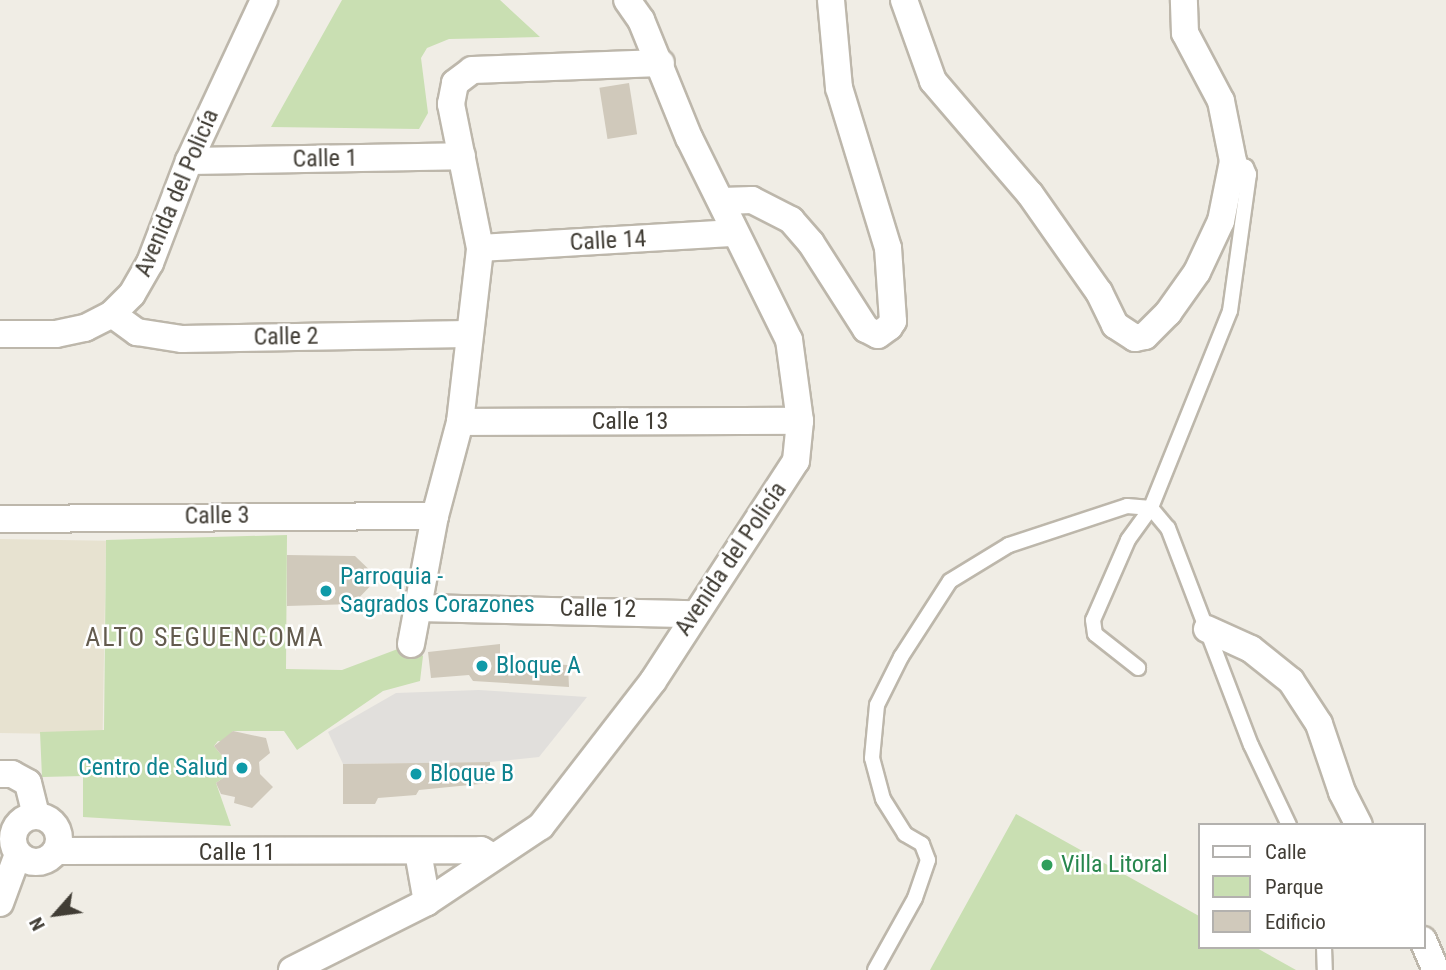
<!DOCTYPE html>
<html>
<head>
<meta charset="utf-8">
<style>
  body { margin:0 }
  #map { position:relative; width:1446px; height:970px; overflow:hidden; background:#f0ede5; font-family:"Roboto Condensed",sans-serif }
  div>[style] { position:absolute }
  [style*='--x'] { left:calc(var(--x)*1px); top:calc(var(--y)*1px); width:calc(var(--w)*1px); rotate:calc(var(--a)*1deg) }
  .education>* { inset:0; background:#e7e2d0; transform-origin:0 0 }
  .green>* { inset:0; background:#c9dfb2 }
  .parking>* { inset:0; background:#e1dfdc }
  .building>* { inset:0; background:#d0c9bb; transform-origin:0 0 }
  .roads { filter:drop-shadow(2px 0 #bdb7ab) drop-shadow(-2px 0 #bdb7ab) drop-shadow(0 2px #bdb7ab) drop-shadow(0 -2px #bdb7ab) }
  .lane>* { height:14px; margin:-7px; padding:0 7px; transform-origin:7px; border-radius:7px; background:#fff }
  .street>* { height:26px; margin:-13px; padding:0 13px; transform-origin:13px; border-radius:13px; background:#fff }
  .street>.ring { margin:-13px; padding:0; box-sizing:content-box; background:none; border:26px solid #fff; border-radius:50% }
  .dots>* { width:19px; height:19px; translate:-50% -50%; box-sizing:border-box; border:4px solid #fff; border-radius:50% }
  span { translate:-50% -50%; white-space:nowrap; text-align:center; line-height:1.15; -webkit-text-stroke:5px #fff; paint-order:stroke }
  .street-label { font-size:24px; color:#413d35 }
  .culture-label { font-size:24px; color:#0d838f }
  .left { translate:0 -50%; text-align:left }
  .right { translate:-100% -50%; text-align:right }
  .leisure-label { font-size:24px; color:#27864d }
  .neighbourhood-label { font-size:26px; color:#635b4e; letter-spacing:2px }
  .legend { position:absolute; left:1198px; top:823px; width:228px; height:126px; box-sizing:border-box; background:#fff; border:2px solid #b3b1ae; margin:0; padding:9px 12px; list-style:none; font-size:21px; color:#413d35 }
  .legend li { display:flex; align-items:center; gap:14px; height:35px }
  .legend b { width:35px; border:2px solid #b3b1ae }
  .north { position:absolute; left:21px; top:879px; width:70px; height:70px; -webkit-text-stroke:5px #fff; paint-order:stroke; rotate:242deg; font-size:19px; font-weight:700; line-height:28px; text-align:center; color:#413d35 }
  .north::after { content:''; display:block; margin:auto; width:24px; height:32px; background:#413d35; clip-path:polygon(50% 0,100% 100%,50% 72%,0 100%) }
</style>
</head>
<body>
<div id="map">
  <div class="education">
    <i style="left:0;top:539px;width:106px;height:194px;rotate:1deg"></i>
  </div>
  <div class="green">
    <i style="clip-path:polygon(342px 0,500px 0,540px 37px,449px 39px,427px 48px,421px 58px,428px 113px,419px 129px,271px 127px)"></i>
    <i style="clip-path:polygon(287px 535px,286px 669px,342px 670px,411px 644px,423px 656px,420px 681px,383px 691px,297px 750px,284px 731px,233px 731px,224px 742px,218px 741px,214px 746px,227px 762px,223px 778px,216px 783px,231px 826px,83px 817px,83px 776px,42px 777px,40px 732px,104px 730px,106px 540px)"></i>
    <i style="clip-path:polygon(1016px 814px,1199px 916px,1199px 947px,1255px 947px,1296px 970px,930px 970px)"></i>
  </div>
  <div class="parking">
    <i style="clip-path:polygon(479px 690px,587px 697px,539px 757px,490px 762px,343px 764px,328px 732px,396px 693px)"></i>
  </div>
  <div class="building">
    <i style="left:629px;top:83px;width:52px;height:30px;rotate:81deg"></i>
    <i style="clip-path:polygon(287px 555px,355px 556px,378px 578px,353px 604px,287px 606px)"></i>
    <i style="clip-path:polygon(500px 644px,500px 662px,568px 665px,569px 687px,473px 681px,469px 675px,431px 678px,428px 652px)"></i>
    <i style="clip-path:polygon(233px 731px,266px 738px,270px 753px,259px 762px,260px 774px,273px 787px,252px 808px,234px 803px,235px 797px,221px 794px,216px 783px,223px 778px,227px 762px,214px 746px)"></i>
    <i style="clip-path:polygon(490px 762px,490px 783px,419px 790px,416px 795px,378px 798px,375px 804px,343px 804px,343px 764px)"></i>
  </div>
  <div class="roads">
    <div class="lane">
      <i style="--x:1233;--y:161;--w:14;--a:25"></i>
      <i style="--x:1246;--y:167;--w:8;--a:67"></i>
      <i style="--x:1249;--y:174;--w:138;--a:97.9"></i>
      <i style="--x:1230;--y:311;--w:212;--a:111.9"></i>
      <i style="--x:1151;--y:508;--w:26;--a:50"></i>
      <i style="--x:1168;--y:528;--w:232;--a:69.1"></i>
      <i style="--x:1251;--y:745;--w:89;--a:64.6"></i>
      <i style="--x:1324;--y:947;--w:23;--a:88"></i>
      <i style="--x:875;--y:970;--w:82;--a:-60.9"></i>
      <i style="--x:915;--y:898;--w:40;--a:-71.1"></i>
      <i style="--x:928;--y:860;--w:17;--a:-111"></i>
      <i style="--x:922;--y:844;--w:20;--a:-150"></i>
      <i style="--x:905;--y:834;--w:41;--a:-122.2"></i>
      <i style="--x:883;--y:799;--w:42;--a:-105"></i>
      <i style="--x:872;--y:758;--w:53;--a:-84.6"></i>
      <i style="--x:877;--y:705;--w:54;--a:-63.4"></i>
      <i style="--x:901;--y:657;--w:90;--a:-57.2"></i>
      <i style="--x:950;--y:581;--w:69;--a:-31.4"></i>
      <i style="--x:1009;--y:545;--w:124;--a:-18.3"></i>
      <i style="--x:1127;--y:506;--w:24;--a:5"></i>
      <i style="--x:1151;--y:508;--w:39;--a:126"></i>
      <i style="--x:1128;--y:540;--w:87;--a:113.6"></i>
      <i style="--x:1093;--y:620;--w:14;--a:82"></i>
      <i style="--x:1095;--y:634;--w:55;--a:38.3"></i>
    </div>
    <div class="street">
      <i style="--x:904;--y:0;--w:86;--a:70.3"></i>
      <i style="--x:933;--y:81;--w:149;--a:49.4"></i>
      <i style="--x:1030;--y:194;--w:120;--a:54.9"></i>
      <i style="--x:1099;--y:292;--w:37;--a:64"></i>
      <i style="--x:1115;--y:325;--w:24;--a:33"></i>
      <i style="--x:1135;--y:338;--w:10;--a:-11"></i>
      <i style="--x:1145;--y:336;--w:33;--a:-45"></i>
      <i style="--x:1168;--y:313;--w:50;--a:-54.7"></i>
      <i style="--x:1197;--y:272;--w:56;--a:-64.8"></i>
      <i style="--x:1221;--y:221;--w:61;--a:-78.7"></i>
      <i style="--x:1233;--y:161;--w:61;--a:-101.3"></i>
      <i style="--x:1221;--y:101;--w:77;--a:-117.9"></i>
      <i style="--x:1185;--y:33;--w:33;--a:-92"></i>
      <i style="--x:189;--y:161;--w:273;--a:-1"></i>
      <i style="--x:723;--y:201;--w:29;--a:-2"></i>
      <i style="--x:752;--y:200;--w:44;--a:27.1"></i>
      <i style="--x:791;--y:220;--w:30;--a:49"></i>
      <i style="--x:811;--y:243;--w:102;--a:57.4"></i>
      <i style="--x:866;--y:329;--w:13;--a:27"></i>
      <i style="--x:878;--y:335;--w:14;--a:-36"></i>
      <i style="--x:889;--y:327;--w:7;--a:-56"></i>
      <i style="--x:893;--y:321;--w:73;--a:-93.9"></i>
      <i style="--x:888;--y:248;--w:167;--a:-107"></i>
      <i style="--x:839;--y:88;--w:88;--a:-95.2"></i>
      <i style="--x:480;--y:248;--w:255;--a:-3.4"></i>
      <i style="--x:112;--y:314;--w:31;--a:36"></i>
      <i style="--x:137;--y:332;--w:46;--a:8.8"></i>
      <i style="--x:182;--y:339;--w:285;--a:-1"></i>
      <i style="--x:0;--y:334;--w:56;--a:0"></i>
      <i style="--x:56;--y:334;--w:30;--a:-12"></i>
      <i style="--x:85;--y:328;--w:30;--a:-27"></i>
      <i style="--x:112;--y:314;--w:28;--a:-45"></i>
      <i style="--x:132;--y:294;--w:36;--a:-60"></i>
      <i style="--x:150;--y:263;--w:109;--a:-69.1"></i>
      <i style="--x:189;--y:161;--w:178;--a:-65"></i>
      <i style="--x:460;--y:422;--w:340;--a:-0.2"></i>
      <i style="--x:0;--y:519;--w:435;--a:-0.4"></i>
      <i style="--x:420;--y:608;--w:272;--a:1.3"></i>
      <i style="--x:1207;--y:629;--w:48;--a:24.4"></i>
      <i style="--x:1251;--y:649;--w:51;--a:38.7"></i>
      <i style="--x:1291;--y:681;--w:51;--a:56.9"></i>
      <i style="--x:1319;--y:724;--w:72;--a:71.3"></i>
      <i style="--x:1342;--y:792;--w:37;--a:63"></i>
      <i style="--x:411;--y:644;--w:130;--a:-79.4"></i>
      <i style="--x:435;--y:516;--w:97;--a:-75.1"></i>
      <i style="--x:460;--y:422;--w:175;--a:-83.4"></i>
      <i style="--x:480;--y:248;--w:147;--a:-101.4"></i>
      <i style="--x:451;--y:104;--w:21;--a:-79"></i>
      <i style="--x:455;--y:83;--w:21;--a:-37"></i>
      <i style="--x:472;--y:70;--w:189;--a:-2.1"></i>
      <i style="--x:0;--y:774;--w:12;--a:0"></i>
      <i style="--x:12;--y:774;--w:18;--a:29"></i>
      <i style="--x:28;--y:783;--w:34;--a:76"></i>
      <i class="ring" style="left:13px;top:816px;width:20px;height:20px"></i>
      <i style="--x:56;--y:851;--w:425;--a:-0.1"></i>
      <i style="--x:481;--y:850;--w:12;--a:31"></i>
      <i style="--x:418;--y:852;--w:51;--a:79.8"></i>
      <i style="--x:0;--y:903;--w:52;--a:-69.8"></i>
      <i style="--x:1423;--y:940;--w:33;--a:67"></i>
      <i style="--x:292;--y:970;--w:151;--a:-26.7"></i>
      <i style="--x:427;--y:902;--w:137;--a:-33.7"></i>
      <i style="--x:541;--y:826;--w:183;--a:-52.3"></i>
      <i style="--x:653;--y:681;--w:262;--a:-57"></i>
      <i style="--x:796;--y:461;--w:40;--a:-84.3"></i>
      <i style="--x:800;--y:421;--w:82;--a:-97.7"></i>
      <i style="--x:789;--y:340;--w:225;--a:-116.3"></i>
      <i style="--x:689;--y:138;--w:127;--a:-112.1"></i>
      <i style="--x:641;--y:20;--w:24;--a:-125"></i>
    </div>
  </div>
  <div class="dots">
    <i style="left:326px;top:591px;background:#0f9aa8"></i>
    <i style="left:482px;top:666px;background:#0f9aa8"></i>
    <i style="left:242px;top:768px;background:#0f9aa8"></i>
    <i style="left:416px;top:774px;background:#0f9aa8"></i>
    <i style="left:1047px;top:865px;background:#2e9e5b"></i>
  </div>
  <div class="street-label">
    <span style="left:325px;top:159px;rotate:-1deg">Calle 1</span>
    <span style="left:177px;top:193px;rotate:-67deg">Avenida del Policía</span>
    <span style="left:608px;top:241px;rotate:-3deg">Calle 14</span>
    <span style="left:286px;top:337px;rotate:-1deg">Calle 2</span>
    <span style="left:630px;top:422px">Calle 13</span>
    <span style="left:217px;top:516px;rotate:-1deg">Calle 3</span>
    <span style="left:731px;top:559px;rotate:-56deg">Avenida del Policía</span>
    <span style="left:598px;top:609px;rotate:1deg">Calle 12</span>
    <span style="left:237px;top:853px">Calle 11</span>
  </div>
  <div class="culture-label">
    <span class="left" style="left:340px;top:591px">Parroquia -<br>Sagrados Corazones</span>
    <span class="left" style="left:496px;top:666px">Bloque A</span>
    <span class="right" style="left:228px;top:768px">Centro de Salud</span>
    <span class="left" style="left:430px;top:774px">Bloque B</span>
  </div>
  <div class="leisure-label">
    <span class="left" style="left:1061px;top:865px">Villa Litoral</span>
  </div>
  <div class="neighbourhood-label">
    <span style="left:205px;top:638px">ALTO SEGUENCOMA</span>
  </div>
  <ul class="legend">
  <li><b style="height:9px;background:#fff"></b>Calle</li>
  <li><b style="height:19px;background:#c9dfb2"></b>Parque</li>
  <li><b style="height:19px;background:#d0c9bb"></b>Edificio</li>
  </ul>
  <div class="north">N</div>
</div>
</body>
</html>
